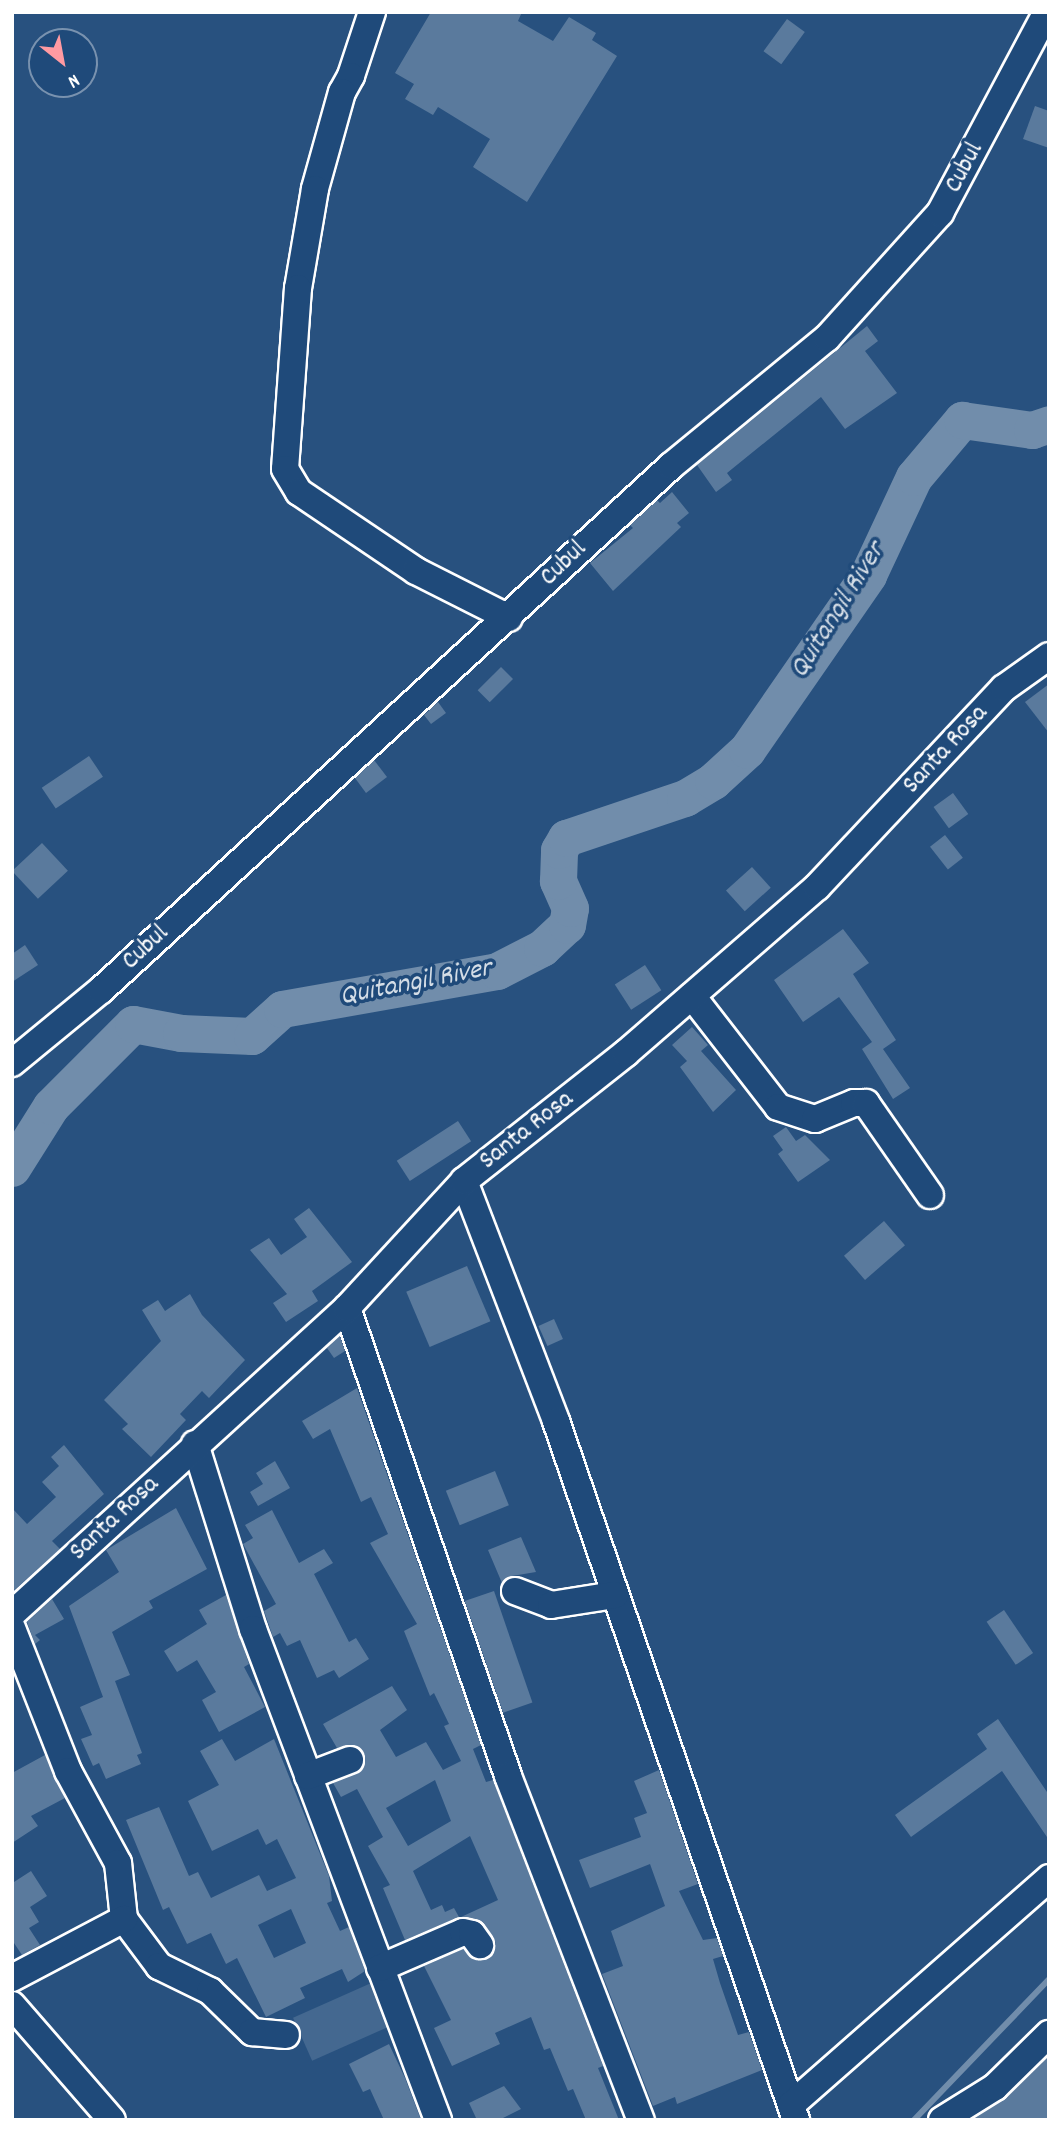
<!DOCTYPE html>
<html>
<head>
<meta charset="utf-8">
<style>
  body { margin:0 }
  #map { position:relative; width:1061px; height:2132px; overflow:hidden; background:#28517f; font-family:Dekko,sans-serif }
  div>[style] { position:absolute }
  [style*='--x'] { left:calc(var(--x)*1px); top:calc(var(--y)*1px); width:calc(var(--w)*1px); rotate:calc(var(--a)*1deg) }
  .green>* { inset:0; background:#446890; transform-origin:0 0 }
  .stream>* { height:6px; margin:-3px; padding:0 3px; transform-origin:3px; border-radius:3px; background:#718dab }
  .river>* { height:37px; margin:-18.5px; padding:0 18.5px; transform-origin:18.5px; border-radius:18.5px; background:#718dab }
  .building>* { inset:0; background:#5a7a9d; transform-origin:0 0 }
  .roads { filter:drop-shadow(2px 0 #fff) drop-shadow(-2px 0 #fff) drop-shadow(0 2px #fff) drop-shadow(0 -2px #fff) }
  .minor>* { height:26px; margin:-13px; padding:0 13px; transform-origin:13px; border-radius:13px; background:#1f4a7a }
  span { translate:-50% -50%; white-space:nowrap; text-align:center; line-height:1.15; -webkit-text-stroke:7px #1f4a7a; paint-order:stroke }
  .street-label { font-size:26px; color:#fff }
  .water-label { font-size:28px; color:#d4dde6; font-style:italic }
  .frame { position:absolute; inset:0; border:14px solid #fff; pointer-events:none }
  .north { position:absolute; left:28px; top:28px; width:70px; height:70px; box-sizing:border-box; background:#1f4a7a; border:2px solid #7992af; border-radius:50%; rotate:149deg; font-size:19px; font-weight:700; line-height:28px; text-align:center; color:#fff }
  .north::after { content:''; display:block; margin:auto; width:24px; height:32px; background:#ff9aa2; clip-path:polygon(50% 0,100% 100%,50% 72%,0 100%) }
</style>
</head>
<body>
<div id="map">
  <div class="green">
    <i style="left:378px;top:1980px;width:47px;height:93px;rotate:66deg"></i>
  </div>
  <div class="stream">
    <i style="--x:914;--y:2120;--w:195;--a:-46.2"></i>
  </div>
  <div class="river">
    <i style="--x:12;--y:1168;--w:73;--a:-57.8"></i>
    <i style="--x:51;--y:1106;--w:116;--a:-45"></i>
    <i style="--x:133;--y:1024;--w:49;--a:10.6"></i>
    <i style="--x:181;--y:1033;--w:71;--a:2.4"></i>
    <i style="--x:252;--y:1036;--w:40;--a:-42"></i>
    <i style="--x:282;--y:1009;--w:218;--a:-10"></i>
    <i style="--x:497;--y:971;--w:51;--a:-27.1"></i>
    <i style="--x:542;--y:948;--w:34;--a:-43"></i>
    <i style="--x:567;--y:925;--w:17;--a:-80"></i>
    <i style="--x:570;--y:908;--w:30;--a:-114"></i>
    <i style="--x:558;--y:881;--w:31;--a:-88"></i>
    <i style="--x:559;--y:850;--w:14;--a:-60"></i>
    <i style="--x:566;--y:838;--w:126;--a:-18.6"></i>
    <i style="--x:685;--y:798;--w:33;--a:-31"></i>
    <i style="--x:713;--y:781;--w:46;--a:-42.4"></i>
    <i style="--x:747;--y:750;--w:213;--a:-55.3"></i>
    <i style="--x:868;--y:575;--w:108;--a:-64.9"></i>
    <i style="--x:914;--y:477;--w:75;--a:-49.9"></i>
    <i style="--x:962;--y:420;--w:71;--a:8.1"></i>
    <i style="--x:1032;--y:430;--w:18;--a:-19"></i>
  </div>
  <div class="building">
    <i style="clip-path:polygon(431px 12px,522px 12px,518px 21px,553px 41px,569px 17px,596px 33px,592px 40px,617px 56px,527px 202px,473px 167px,490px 139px,438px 107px,433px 115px,405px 99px,414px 84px,395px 73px)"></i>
    <i style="left:787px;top:19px;width:22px;height:40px;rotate:36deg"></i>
    <i style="clip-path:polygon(1035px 106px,1049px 111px,1049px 148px,1023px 139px)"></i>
    <i style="clip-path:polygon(867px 326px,878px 341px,865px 351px,897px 393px,845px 429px,821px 397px,727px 473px,732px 480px,716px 492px,697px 465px)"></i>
    <i style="clip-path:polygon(672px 492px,689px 513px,677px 523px,681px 527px,613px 591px,590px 563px,633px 528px,630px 525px,657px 500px,660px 503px)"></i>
    <i style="left:501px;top:667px;width:17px;height:33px;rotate:45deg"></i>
    <i style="clip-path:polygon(1049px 684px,1049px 733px,1025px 702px)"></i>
    <i style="clip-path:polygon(438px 702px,446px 713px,431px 724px,424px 715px)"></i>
    <i style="left:89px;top:756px;width:25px;height:57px;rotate:56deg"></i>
    <i style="clip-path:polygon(374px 760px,387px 777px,366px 793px,355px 778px)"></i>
    <i style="left:953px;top:793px;width:26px;height:24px;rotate:54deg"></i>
    <i style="left:945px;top:835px;width:29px;height:19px;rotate:52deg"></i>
    <i style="left:42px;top:843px;width:38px;height:41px;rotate:47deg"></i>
    <i style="left:752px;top:867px;width:28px;height:35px;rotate:48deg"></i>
    <i style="clip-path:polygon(843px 929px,869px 963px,853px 974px,896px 1040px,883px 1049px,910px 1088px,893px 1099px,862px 1049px,872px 1042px,839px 997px,803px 1022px,774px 980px)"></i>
    <i style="clip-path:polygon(25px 945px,38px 965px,12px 982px,12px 954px)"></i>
    <i style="left:645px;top:965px;width:30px;height:36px;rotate:57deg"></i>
    <i style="clip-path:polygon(692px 1027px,708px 1045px,701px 1051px,736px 1090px,713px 1112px,680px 1067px,687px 1061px,672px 1045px)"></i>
    <i style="left:458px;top:1121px;width:24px;height:73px;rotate:57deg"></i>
    <i style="clip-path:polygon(786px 1127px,796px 1141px,805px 1135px,830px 1160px,798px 1182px,778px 1154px,783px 1150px,773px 1136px)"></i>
    <i style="clip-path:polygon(309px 1208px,352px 1262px,312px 1291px,318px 1301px,286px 1322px,273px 1303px,287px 1294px,250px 1250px,269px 1238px,281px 1255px,307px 1237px,294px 1219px)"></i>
    <i style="left:884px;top:1221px;width:32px;height:53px;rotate:49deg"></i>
    <i style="left:467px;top:1266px;width:60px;height:66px;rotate:67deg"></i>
    <i style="clip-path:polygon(190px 1294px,202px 1315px,245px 1360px,209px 1398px,202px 1391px,180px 1414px,186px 1420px,151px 1457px,122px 1429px,128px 1424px,104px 1400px,161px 1341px,142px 1310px,158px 1300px,165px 1311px)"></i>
    <i style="left:554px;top:1319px;width:22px;height:17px;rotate:66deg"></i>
    <i style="clip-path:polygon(340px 1336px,345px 1351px,334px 1358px,327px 1348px)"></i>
    <i style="clip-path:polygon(evenodd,357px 1388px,481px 1745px,473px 1749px,486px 1782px,493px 1780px,603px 2066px,598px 2068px,619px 2120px,586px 2120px,573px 2089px,568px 2091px,550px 2048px,544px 2050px,531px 2017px,495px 2033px,500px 2044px,452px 2066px,434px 2028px,451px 2020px,424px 1966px,463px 1949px,474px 1960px,490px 1957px,496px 1944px,493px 1936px,476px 1919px,461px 1917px,498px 1900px,470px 1836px,413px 1871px,431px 1910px,442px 1905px,445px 1912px,454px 1908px,459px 1917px,405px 1940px,383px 1888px,390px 1885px,368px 1846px,383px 1837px,357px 1789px,341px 1797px,333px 1783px,362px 1770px,365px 1755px,353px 1745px,337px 1748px,323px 1724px,392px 1686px,407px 1710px,380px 1730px,396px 1757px,426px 1742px,443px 1770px,461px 1761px,444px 1726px,449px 1724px,434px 1693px,430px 1696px,404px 1631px,417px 1624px,370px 1543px,388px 1534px,371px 1497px,361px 1502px,330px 1429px,313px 1439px,302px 1421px,357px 1388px,435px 1780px,451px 1821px,408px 1846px,386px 1808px,435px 1780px)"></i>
    <i style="clip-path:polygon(64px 1445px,104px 1494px,52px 1541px,60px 1549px,12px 1592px,12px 1508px,27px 1524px,56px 1497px,42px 1482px,59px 1466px,51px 1457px)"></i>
    <i style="clip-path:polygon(275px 1461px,290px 1488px,258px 1506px,250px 1492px,263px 1484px,256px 1473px)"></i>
    <i style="left:495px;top:1471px;width:37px;height:53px;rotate:68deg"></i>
    <i style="clip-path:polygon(176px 1508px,207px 1569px,149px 1601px,153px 1608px,112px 1632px,130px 1675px,115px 1681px,142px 1753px,137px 1755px,141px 1764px,106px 1779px,99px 1763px,93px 1766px,81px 1739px,92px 1735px,80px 1707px,103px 1697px,69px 1606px,119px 1572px,106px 1550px)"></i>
    <i style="clip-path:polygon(272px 1510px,299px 1563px,324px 1549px,333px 1563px,314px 1574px,349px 1642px,356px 1638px,369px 1659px,339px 1678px,334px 1670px,317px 1678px,300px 1640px,287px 1646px,280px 1633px,273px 1637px,264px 1611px,276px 1604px,243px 1544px,253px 1538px,245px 1525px)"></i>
    <i style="clip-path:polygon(521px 1537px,536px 1572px,512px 1576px,502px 1583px,488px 1550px)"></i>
    <i style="left:494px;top:1591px;width:118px;height:31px;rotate:71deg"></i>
    <i style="clip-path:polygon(226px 1595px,249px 1664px,244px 1667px,265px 1707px,219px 1732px,202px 1700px,216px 1692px,197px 1660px,177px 1672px,164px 1651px,207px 1624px,199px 1610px)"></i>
    <i style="clip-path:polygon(52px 1599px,64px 1619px,35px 1635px,40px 1640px,35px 1644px,27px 1622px)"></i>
    <i style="left:1004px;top:1610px;width:52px;height:21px;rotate:56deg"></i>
    <i style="clip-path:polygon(998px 1719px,1049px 1795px,1049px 1840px,1002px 1771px,911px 1837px,895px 1815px,987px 1749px,977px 1734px)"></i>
    <i style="clip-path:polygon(evenodd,222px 1739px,235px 1761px,274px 1739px,329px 1876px,332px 1901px,327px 1903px,340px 1931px,349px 1927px,365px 1971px,348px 1982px,342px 1969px,300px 1988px,305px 1998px,266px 2017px,237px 1958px,226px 1964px,211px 1933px,187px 1944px,169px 1907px,163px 1910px,126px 1820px,159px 1807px,189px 1876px,198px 1872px,211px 1898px,259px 1875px,267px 1891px,296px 1878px,277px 1839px,266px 1845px,258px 1829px,212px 1851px,188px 1801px,219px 1785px,200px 1751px,222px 1739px,291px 1909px,306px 1943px,274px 1958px,258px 1925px,291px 1909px)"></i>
    <i style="clip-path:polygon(45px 1755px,65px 1798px,31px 1816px,38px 1826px,12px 1843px,12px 1773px)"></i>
    <i style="clip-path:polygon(659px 1770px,698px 1884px,679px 1891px,703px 1940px,717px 1938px,723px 1956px,713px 1959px,720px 1983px,738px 2035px,749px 2032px,762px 2070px,677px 2104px,675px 2097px,653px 2106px,602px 1974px,623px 1966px,611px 1931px,665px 1906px,650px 1864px,590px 1888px,579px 1860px,641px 1837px,634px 1818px,647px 1813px,634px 1781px)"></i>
    <i style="clip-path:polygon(31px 1871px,47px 1896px,30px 1907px,39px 1922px,29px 1928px,40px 1945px,22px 1955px,12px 1940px,12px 1879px,14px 1882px)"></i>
    <i style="clip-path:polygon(389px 2044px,405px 2078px,421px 2120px,384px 2120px,370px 2089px,363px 2092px,349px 2064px)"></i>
    <i style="clip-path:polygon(1049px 2056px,1049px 2120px,972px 2120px,1006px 2098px)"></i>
    <i style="clip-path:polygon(504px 2086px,521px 2109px,499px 2120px,477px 2120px,469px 2103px)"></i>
  </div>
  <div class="roads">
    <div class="minor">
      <i style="--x:372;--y:12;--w:67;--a:108.2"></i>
      <i style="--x:351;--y:76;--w:18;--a:119"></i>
      <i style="--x:342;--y:92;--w:101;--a:105.6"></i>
      <i style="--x:315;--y:189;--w:100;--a:99.7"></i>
      <i style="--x:298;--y:288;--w:181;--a:94.1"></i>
      <i style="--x:285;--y:469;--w:27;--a:59"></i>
      <i style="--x:299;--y:492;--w:141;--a:34"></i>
      <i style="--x:416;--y:571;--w:104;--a:26.8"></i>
      <i style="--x:692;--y:996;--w:140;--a:52.2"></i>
      <i style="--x:778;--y:1107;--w:39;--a:18"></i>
      <i style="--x:815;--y:1119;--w:42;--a:-22.3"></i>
      <i style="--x:854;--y:1103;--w:12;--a:0"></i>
      <i style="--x:866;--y:1103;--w:112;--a:55.2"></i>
      <i style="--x:12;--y:1063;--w:115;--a:-39.4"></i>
      <i style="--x:101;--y:990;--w:774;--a:-42.59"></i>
      <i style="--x:671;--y:466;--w:202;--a:-39.4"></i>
      <i style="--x:827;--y:338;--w:169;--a:-47.9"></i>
      <i style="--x:940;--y:213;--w:228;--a:-62"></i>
      <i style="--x:464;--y:1181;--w:257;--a:69"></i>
      <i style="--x:556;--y:1421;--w:739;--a:71.05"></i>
      <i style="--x:347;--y:1308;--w:495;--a:71"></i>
      <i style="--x:508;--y:1776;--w:369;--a:68.9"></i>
      <i style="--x:195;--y:1444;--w:194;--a:72.6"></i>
      <i style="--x:253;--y:1629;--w:525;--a:69.35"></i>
      <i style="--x:515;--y:1591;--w:39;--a:21"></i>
      <i style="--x:551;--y:1605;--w:65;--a:-8.9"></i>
      <i style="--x:12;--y:1614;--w:454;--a:-42.4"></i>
      <i style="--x:347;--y:1308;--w:173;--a:-47.3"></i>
      <i style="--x:464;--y:1181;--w:206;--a:-38.3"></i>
      <i style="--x:626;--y:1053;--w:253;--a:-41"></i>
      <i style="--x:817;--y:887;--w:273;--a:-46.8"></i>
      <i style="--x:1004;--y:688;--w:55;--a:-35.4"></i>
      <i style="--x:12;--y:1628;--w:154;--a:68.6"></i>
      <i style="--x:68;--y:1771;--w:105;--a:61.5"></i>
      <i style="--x:118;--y:1863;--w:56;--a:83.9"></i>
      <i style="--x:124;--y:1919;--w:59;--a:53.3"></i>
      <i style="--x:159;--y:1966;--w:57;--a:26.1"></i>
      <i style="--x:210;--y:1991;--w:59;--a:44.3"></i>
      <i style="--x:252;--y:2032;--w:34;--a:5"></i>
      <i style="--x:308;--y:1776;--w:45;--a:-20.9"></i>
      <i style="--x:380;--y:1968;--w:90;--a:-23.4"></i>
      <i style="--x:463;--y:1932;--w:9;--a:13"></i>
      <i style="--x:472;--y:1934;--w:14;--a:54"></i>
      <i style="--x:12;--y:1978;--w:127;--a:-27.8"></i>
      <i style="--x:12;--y:2005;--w:152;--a:49"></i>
      <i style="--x:791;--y:2105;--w:344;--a:-41.3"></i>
      <i style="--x:942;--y:2120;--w:62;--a:-31.9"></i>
      <i style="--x:995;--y:2087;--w:76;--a:-44.5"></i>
    </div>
  </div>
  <div class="street-label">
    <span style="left:965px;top:168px;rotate:-62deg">Cubul</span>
    <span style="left:564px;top:564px;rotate:-44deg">Cubul</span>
    <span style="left:946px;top:750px;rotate:-47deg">Santa Rosa</span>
    <span style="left:146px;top:948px;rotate:-43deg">Cubul</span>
    <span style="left:527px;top:1131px;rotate:-38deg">Santa Rosa</span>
    <span style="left:115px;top:1519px;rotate:-43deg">Santa Rosa</span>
  </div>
  <div class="water-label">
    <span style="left:839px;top:611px;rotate:-58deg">Quitangil River</span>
    <span style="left:416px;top:984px;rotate:-11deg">Quitangil River</span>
  </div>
  <div class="frame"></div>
  <div class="north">N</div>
</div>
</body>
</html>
